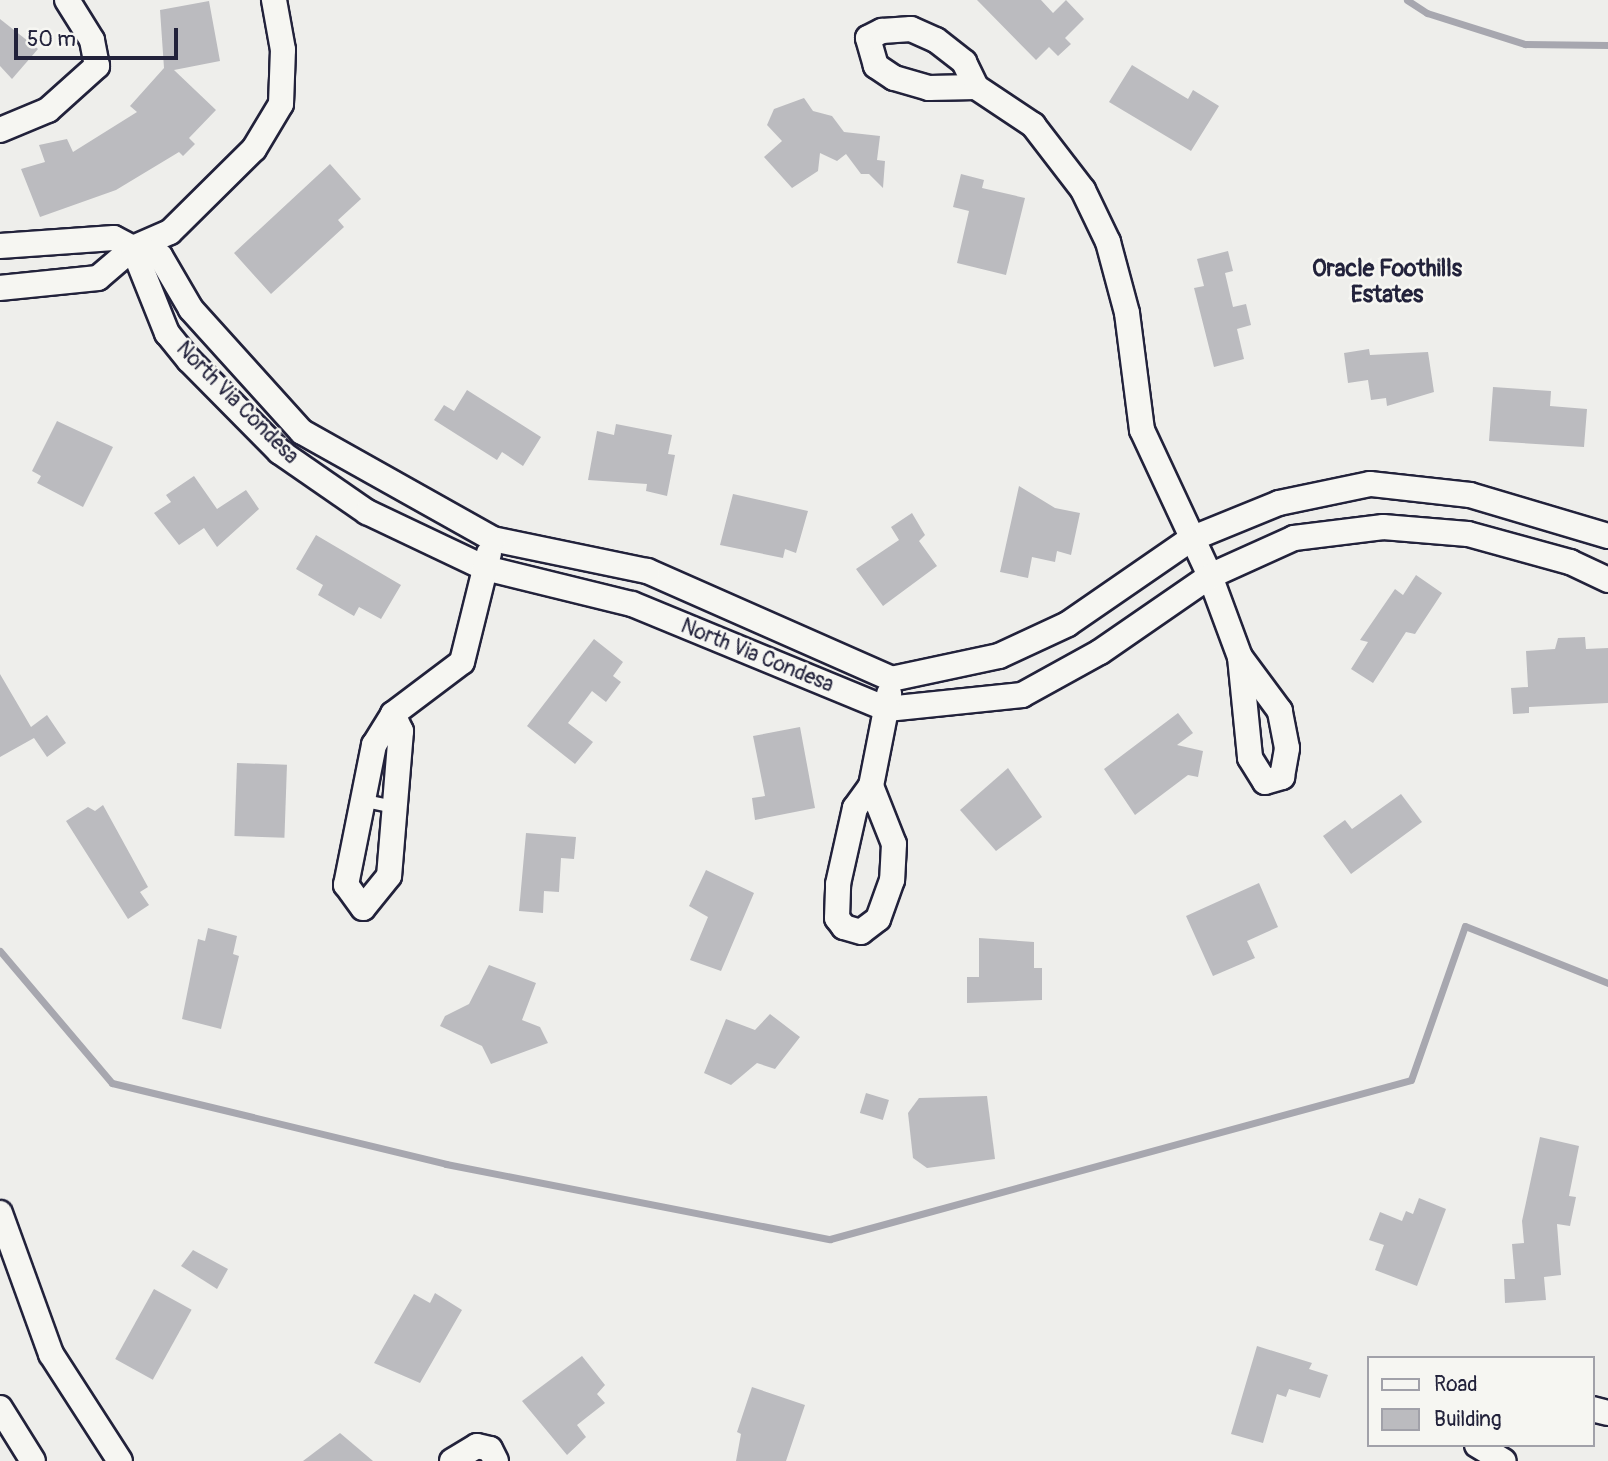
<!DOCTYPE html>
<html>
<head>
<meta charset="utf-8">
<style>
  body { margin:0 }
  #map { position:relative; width:1608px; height:1461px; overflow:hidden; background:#eeeeeb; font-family:Pangolin,sans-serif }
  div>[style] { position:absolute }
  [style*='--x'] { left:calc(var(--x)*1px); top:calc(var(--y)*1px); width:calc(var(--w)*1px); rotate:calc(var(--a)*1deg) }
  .stream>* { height:7px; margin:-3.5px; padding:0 3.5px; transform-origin:3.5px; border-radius:3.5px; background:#a7a7af }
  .building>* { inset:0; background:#bbbbbf; transform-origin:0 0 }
  .roads { filter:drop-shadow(2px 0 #22223b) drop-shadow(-2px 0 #22223b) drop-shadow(0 2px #22223b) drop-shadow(0 -2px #22223b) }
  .service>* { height:12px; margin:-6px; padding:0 6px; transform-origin:6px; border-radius:6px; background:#f6f6f2 }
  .minor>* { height:24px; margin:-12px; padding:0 12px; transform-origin:12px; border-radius:12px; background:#f6f6f2 }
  span { translate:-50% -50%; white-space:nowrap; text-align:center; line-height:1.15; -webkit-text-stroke:5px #f6f6f2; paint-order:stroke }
  .street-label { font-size:21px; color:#22223b }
  .neighbourhood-label { font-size:23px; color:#22223b; font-weight:700 }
  .legend { position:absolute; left:1367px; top:1356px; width:228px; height:91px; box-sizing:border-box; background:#f6f6f2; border:2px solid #a1a1a9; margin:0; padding:9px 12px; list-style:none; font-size:21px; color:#22223b }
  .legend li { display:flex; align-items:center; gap:14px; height:35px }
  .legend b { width:35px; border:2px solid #a1a1a9 }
  .scale { position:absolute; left:14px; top:28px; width:164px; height:32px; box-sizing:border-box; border:4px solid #22223b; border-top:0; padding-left:9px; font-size:21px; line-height:24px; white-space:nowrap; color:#22223b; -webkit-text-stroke:5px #f6f6f2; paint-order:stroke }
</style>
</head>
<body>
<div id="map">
  <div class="stream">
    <i style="--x:1407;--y:0;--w:24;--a:33"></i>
    <i style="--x:1427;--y:13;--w:103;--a:17.6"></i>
    <i style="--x:1525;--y:44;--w:83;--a:0.7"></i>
    <i style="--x:0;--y:951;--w:173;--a:49.7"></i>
    <i style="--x:112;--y:1083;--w:344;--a:13.6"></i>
    <i style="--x:446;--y:1164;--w:391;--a:11.1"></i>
    <i style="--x:830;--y:1239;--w:602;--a:-15.31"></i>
    <i style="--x:1411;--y:1080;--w:163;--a:-70.7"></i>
    <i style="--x:1465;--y:926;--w:154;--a:21.7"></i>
  </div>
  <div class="building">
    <i style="clip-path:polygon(977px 0,1041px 0,1053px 13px,1066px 0,1084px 19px,1065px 38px,1071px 44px,1058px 56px,1049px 47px,1036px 60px)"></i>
    <i style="clip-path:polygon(209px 1px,220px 61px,174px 70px,216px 110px,189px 138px,195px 144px,183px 156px,179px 152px,116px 190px,40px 217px,21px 169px,45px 162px,39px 145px,67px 139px,73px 152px,137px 112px,130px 106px,164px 68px,160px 10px)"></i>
    <i style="clip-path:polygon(0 19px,38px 49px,12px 79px,0 66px)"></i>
    <i style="clip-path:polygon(1132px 65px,1188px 99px,1193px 90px,1219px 106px,1191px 151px,1109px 102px)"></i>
    <i style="clip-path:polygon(804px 98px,813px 111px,832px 116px,844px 132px,880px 136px,877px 160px,885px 161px,883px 188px,869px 174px,861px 174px,846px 154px,837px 161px,820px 153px,818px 171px,792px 188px,764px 157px,782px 141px,767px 125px,774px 109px)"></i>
    <i style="clip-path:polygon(330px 164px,361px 199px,338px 220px,344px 227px,271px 294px,234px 253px)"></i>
    <i style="clip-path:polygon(961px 174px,984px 180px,982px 188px,1025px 198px,1006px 275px,957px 263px,969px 211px,953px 207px)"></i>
    <i style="clip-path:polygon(1228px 251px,1233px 271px,1225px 273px,1233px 307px,1246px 304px,1251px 325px,1237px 329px,1244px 359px,1214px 367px,1194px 288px,1204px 286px,1197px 259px)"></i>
    <i style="clip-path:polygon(1369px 349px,1370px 355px,1428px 352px,1434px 392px,1387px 406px,1386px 398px,1371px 400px,1368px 380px,1348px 383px,1344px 353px)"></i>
    <i style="clip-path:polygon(1493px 387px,1551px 391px,1550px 406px,1587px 409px,1584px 447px,1489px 441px)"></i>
    <i style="clip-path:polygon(467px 390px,541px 437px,523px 466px,502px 452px,497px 460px,434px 420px,444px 405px,454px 411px)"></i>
    <i style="clip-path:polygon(57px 421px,113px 447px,83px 507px,37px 483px,41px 476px,32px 471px)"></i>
    <i style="clip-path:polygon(616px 424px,672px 435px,668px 454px,675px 455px,667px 496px,646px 491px,647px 484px,588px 480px,597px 431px,614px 435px)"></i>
    <i style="clip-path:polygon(194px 476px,217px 509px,246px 490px,259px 509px,217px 547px,204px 528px,179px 545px,154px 513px,171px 502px,166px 495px)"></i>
    <i style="clip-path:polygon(1019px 486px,1055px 508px,1080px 513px,1071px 555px,1057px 551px,1055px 562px,1032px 557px,1028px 578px,1000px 572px)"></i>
    <i style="clip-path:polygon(733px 494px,808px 511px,796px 553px,785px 549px,783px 558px,720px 545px)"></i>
    <i style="clip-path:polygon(912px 513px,925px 535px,919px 541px,937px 566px,883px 606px,856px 569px,899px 540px,891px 527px)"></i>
    <i style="clip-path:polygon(316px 535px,401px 585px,381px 619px,359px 607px,354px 616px,318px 595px,323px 585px,296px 569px)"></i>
    <i style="clip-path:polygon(1416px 575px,1442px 593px,1415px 634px,1406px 632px,1373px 683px,1351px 669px,1368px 642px,1360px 640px,1395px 589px,1403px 595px)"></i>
    <i style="clip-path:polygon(1585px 637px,1586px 649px,1608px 648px,1608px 703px,1529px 707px,1529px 713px,1513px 714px,1511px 688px,1528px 687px,1526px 651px,1555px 649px,1558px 638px)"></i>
    <i style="clip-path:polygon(594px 639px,623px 662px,613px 676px,621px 682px,606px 702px,592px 691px,568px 723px,593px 742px,575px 764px,527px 726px)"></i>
    <i style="clip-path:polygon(0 674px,31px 727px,47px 715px,66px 743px,47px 757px,34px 738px,0 757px)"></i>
    <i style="clip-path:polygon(1178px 713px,1193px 733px,1177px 745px,1203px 751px,1198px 777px,1188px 775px,1135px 815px,1104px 769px)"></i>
    <i style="clip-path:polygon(800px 727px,815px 808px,755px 820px,752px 798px,765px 796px,753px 736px)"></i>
    <i style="left:237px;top:763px;width:50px;height:73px;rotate:2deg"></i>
    <i style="clip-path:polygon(1008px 768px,1042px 817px,996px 851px,960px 810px)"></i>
    <i style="clip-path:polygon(1401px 794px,1422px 822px,1351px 874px,1323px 836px,1345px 820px,1352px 829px)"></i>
    <i style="clip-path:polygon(103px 805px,148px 887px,140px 892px,149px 905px,128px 919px,66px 821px,88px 807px,95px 811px)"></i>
    <i style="clip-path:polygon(526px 833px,576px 837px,574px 859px,561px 858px,559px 892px,544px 891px,543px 913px,519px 911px)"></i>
    <i style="clip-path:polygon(706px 870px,754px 893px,721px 971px,690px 960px,708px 917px,689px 906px)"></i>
    <i style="clip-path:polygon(1259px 883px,1278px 927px,1247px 941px,1255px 958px,1213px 976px,1186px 916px)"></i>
    <i style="clip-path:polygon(208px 928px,237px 936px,233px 954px,239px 956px,221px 1029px,182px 1019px,198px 939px,205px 941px)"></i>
    <i style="clip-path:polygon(979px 938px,1034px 942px,1034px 968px,1042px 968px,1042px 1000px,967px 1003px,967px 977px,979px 977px)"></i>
    <i style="clip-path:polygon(489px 965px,536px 983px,522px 1020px,540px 1027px,548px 1043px,491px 1064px,482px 1046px,440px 1026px,445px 1016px,469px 1004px)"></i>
    <i style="clip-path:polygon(770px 1014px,800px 1037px,775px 1069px,757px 1063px,731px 1085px,704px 1073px,726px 1019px,755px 1030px)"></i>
    <i style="left:866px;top:1093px;width:24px;height:21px;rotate:17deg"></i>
    <i style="clip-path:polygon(987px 1096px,995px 1159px,927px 1168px,913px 1158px,908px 1113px,919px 1098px)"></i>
    <i style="clip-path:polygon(1540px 1137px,1579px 1146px,1569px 1196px,1576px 1197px,1570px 1226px,1557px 1224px,1561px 1275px,1544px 1277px,1546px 1300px,1505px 1303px,1504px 1279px,1515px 1279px,1512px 1244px,1524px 1243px,1522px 1221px)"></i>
    <i style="clip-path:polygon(1419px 1198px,1446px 1209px,1417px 1286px,1375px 1270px,1384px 1245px,1369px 1240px,1380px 1212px,1402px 1221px,1406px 1211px,1413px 1214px)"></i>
    <i style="clip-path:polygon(193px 1250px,228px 1269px,217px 1289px,181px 1266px)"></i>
    <i style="left:154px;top:1289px;width:43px;height:80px;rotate:29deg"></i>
    <i style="clip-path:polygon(435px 1293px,462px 1310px,420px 1383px,374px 1363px,414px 1294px,430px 1303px)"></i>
    <i style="clip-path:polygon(1257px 1346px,1312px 1363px,1309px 1369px,1328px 1375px,1320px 1398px,1289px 1389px,1286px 1397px,1277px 1394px,1263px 1443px,1231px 1434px)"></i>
    <i style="clip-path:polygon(582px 1356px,605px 1385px,597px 1394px,605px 1403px,577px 1425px,586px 1437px,567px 1455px,522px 1401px)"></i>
    <i style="clip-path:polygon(752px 1387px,805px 1405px,786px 1461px,736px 1461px,741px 1434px,737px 1432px)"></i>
    <i style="clip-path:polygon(340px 1433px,373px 1461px,303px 1461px)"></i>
  </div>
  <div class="roads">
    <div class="service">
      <i style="--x:361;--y:800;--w:33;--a:12"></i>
    </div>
    <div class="minor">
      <i style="--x:976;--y:87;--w:47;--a:178.8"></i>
      <i style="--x:929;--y:88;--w:36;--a:-164"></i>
      <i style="--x:894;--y:78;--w:22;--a:-146"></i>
      <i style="--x:876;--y:66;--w:29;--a:-106"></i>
      <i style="--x:868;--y:38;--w:16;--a:-27"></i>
      <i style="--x:882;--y:31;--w:29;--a:-4"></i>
      <i style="--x:911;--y:29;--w:27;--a:24"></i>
      <i style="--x:936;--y:40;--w:36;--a:38"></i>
      <i style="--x:964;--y:62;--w:28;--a:64"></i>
      <i style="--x:976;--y:87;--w:69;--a:33.7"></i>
      <i style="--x:1033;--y:125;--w:82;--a:52.4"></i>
      <i style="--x:1083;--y:190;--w:58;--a:64.3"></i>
      <i style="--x:1108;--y:242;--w:73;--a:75"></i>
      <i style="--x:1127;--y:313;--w:118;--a:82.7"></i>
      <i style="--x:1142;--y:430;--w:161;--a:65"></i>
      <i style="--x:1210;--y:576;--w:86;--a:69.7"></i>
      <i style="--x:1240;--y:657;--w:101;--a:84.3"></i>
      <i style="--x:1250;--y:758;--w:28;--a:58"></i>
      <i style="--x:1265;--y:782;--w:18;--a:-16"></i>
      <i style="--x:1282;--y:777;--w:29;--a:-80"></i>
      <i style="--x:1287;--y:748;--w:38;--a:-101"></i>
      <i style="--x:1280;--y:711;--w:67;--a:-126.5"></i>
      <i style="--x:0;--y:130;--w:52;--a:-22.6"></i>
      <i style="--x:48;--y:110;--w:66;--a:-41.9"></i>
      <i style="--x:97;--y:66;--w:26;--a:-101"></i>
      <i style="--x:92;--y:40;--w:47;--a:-122"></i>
      <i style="--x:0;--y:246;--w:114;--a:-4"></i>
      <i style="--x:114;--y:238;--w:21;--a:28"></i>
      <i style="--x:133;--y:248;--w:46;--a:139.4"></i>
      <i style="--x:98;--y:278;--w:99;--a:174.2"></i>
      <i style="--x:133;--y:248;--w:40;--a:-23.4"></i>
      <i style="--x:170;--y:232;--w:118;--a:-44.7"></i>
      <i style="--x:254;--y:149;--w:52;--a:-59"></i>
      <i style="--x:281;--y:104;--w:54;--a:-87.9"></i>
      <i style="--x:283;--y:50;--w:51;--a:-100.2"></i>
      <i style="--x:1608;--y:536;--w:144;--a:-163.5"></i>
      <i style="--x:1470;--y:495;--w:101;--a:-173.7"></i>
      <i style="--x:1370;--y:484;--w:93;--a:168.2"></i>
      <i style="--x:1279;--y:503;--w:95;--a:157.8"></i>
      <i style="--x:1191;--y:539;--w:150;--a:145.4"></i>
      <i style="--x:1068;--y:624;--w:76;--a:155.1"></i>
      <i style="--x:999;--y:656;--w:109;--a:167.9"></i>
      <i style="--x:892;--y:679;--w:268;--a:-156.2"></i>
      <i style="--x:647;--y:571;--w:157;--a:-168.3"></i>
      <i style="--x:493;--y:539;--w:219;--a:-150.7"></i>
      <i style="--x:302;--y:432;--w:166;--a:-132.1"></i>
      <i style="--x:191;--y:309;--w:61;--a:-120.3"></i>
      <i style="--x:160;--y:256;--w:28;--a:-163"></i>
      <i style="--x:133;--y:248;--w:92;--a:68.2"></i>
      <i style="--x:167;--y:333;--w:35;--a:51"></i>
      <i style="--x:189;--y:360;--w:129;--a:45.3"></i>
      <i style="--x:280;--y:452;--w:106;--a:34.6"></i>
      <i style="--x:367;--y:512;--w:131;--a:25.4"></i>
      <i style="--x:485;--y:568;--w:151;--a:13.8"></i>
      <i style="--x:632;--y:604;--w:276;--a:22.4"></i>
      <i style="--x:887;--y:709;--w:136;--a:-5.9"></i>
      <i style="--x:1022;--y:695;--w:89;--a:-28.9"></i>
      <i style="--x:1100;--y:652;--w:134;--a:-34.6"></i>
      <i style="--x:1210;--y:576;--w:92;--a:-24.3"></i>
      <i style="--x:1294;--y:538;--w:90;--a:-7"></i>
      <i style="--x:1383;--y:527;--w:85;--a:4.7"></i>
      <i style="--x:1468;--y:534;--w:106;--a:15.4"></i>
      <i style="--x:1570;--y:562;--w:42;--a:25.3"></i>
      <i style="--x:393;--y:714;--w:19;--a:65"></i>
      <i style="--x:401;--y:731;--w:145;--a:94.7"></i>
      <i style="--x:389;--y:876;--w:41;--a:129.1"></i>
      <i style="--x:363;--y:908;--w:29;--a:-126"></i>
      <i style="--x:346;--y:885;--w:143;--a:-78.7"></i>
      <i style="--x:374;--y:745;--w:36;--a:-58"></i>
      <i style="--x:393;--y:714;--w:86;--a:-37"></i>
      <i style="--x:462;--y:662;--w:112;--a:-76.1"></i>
      <i style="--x:871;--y:786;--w:62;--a:68.4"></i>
      <i style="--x:894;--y:844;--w:36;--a:93"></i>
      <i style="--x:892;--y:880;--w:41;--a:109.7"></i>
      <i style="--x:878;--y:919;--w:21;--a:143"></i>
      <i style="--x:861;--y:932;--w:18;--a:-164"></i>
      <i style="--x:844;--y:927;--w:11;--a:-128"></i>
      <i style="--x:837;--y:918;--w:34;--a:-88"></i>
      <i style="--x:838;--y:884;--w:78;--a:-77.4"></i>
      <i style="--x:855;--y:808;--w:27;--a:-54"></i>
      <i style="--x:871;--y:786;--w:94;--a:-78.9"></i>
      <i style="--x:0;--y:1213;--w:150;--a:70.1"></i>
      <i style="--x:51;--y:1354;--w:127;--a:57.2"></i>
      <i style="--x:0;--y:1408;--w:62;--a:58.1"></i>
      <i style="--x:1592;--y:1409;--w:16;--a:14"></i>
      <i style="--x:1477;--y:1445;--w:31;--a:31"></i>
      <i style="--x:452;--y:1461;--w:29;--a:-31"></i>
      <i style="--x:477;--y:1446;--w:13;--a:13"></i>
      <i style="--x:490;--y:1449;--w:13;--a:63"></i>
    </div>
  </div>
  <div class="street-label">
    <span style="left:237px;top:403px;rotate:45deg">North Via Condesa</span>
    <span style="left:757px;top:656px;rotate:22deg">North Via Condesa</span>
  </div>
  <div class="neighbourhood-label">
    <span style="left:1387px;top:282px">Oracle Foothills<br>Estates</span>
  </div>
  <ul class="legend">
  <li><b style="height:9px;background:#f6f6f2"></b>Road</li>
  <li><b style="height:19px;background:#bbbbbf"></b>Building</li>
  </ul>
  <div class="scale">50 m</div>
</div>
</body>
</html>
